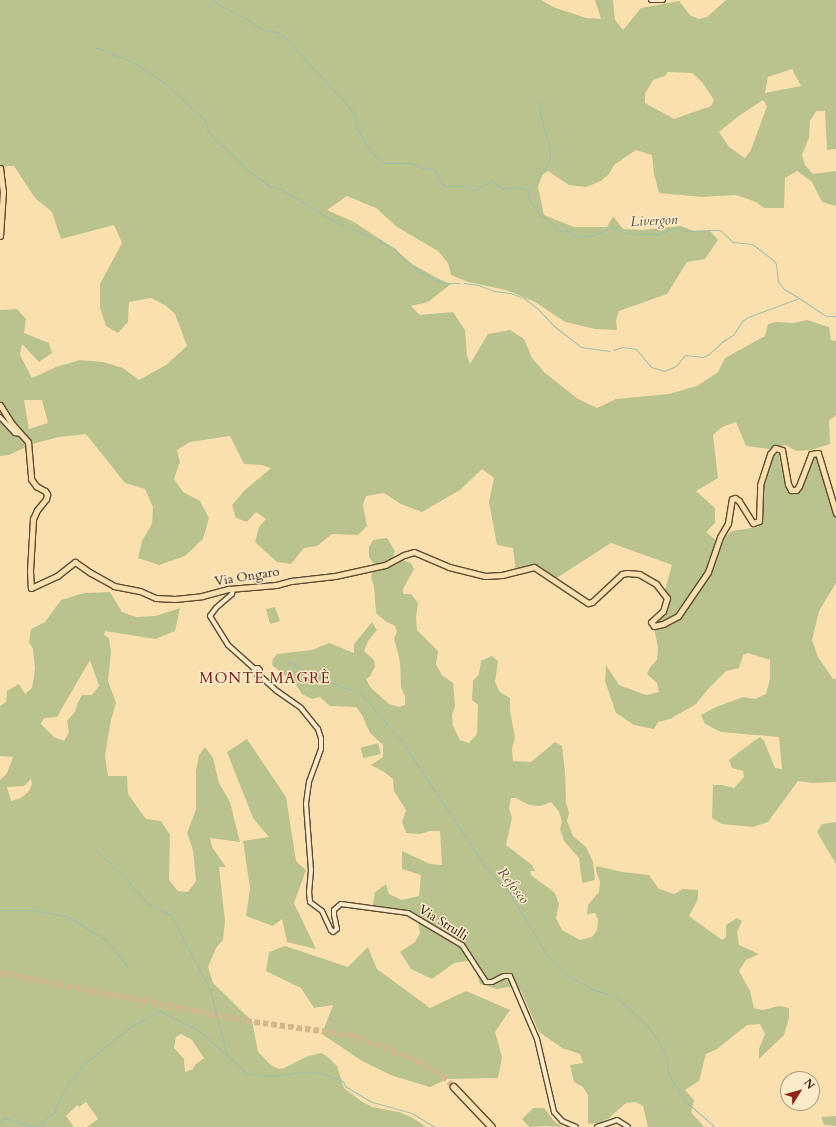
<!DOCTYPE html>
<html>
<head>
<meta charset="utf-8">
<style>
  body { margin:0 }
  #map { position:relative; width:836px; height:1127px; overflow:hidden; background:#fbe0af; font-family:Cardo,serif }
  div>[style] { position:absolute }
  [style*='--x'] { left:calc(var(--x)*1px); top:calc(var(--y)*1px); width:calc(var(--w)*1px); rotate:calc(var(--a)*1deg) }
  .green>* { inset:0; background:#bac38e; transform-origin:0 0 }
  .stream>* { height:1px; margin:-0.5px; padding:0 0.5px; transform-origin:0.5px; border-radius:0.5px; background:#9fbdab }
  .highway-tunnel>* { height:5.5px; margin-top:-2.75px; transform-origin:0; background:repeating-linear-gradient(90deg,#d1b88d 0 5.5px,transparent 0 8.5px) }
  .roads { filter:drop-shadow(1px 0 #5e4a31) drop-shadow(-1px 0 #5e4a31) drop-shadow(0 1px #5e4a31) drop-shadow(0 -1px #5e4a31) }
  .minor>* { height:4px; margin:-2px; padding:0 2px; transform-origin:2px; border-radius:2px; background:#fcebcb }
  .minor>.ring { margin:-2px; padding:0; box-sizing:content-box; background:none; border:4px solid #fcebcb; border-radius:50% }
  .major>* { height:5px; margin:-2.5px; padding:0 2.5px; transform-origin:2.5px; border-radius:2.5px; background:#fbe0af }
  .highway>* { height:5.5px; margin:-2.75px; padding:0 2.75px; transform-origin:2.75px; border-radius:2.75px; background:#fbe0af }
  span { translate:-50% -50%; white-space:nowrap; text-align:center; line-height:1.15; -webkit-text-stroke:3px #fcebcb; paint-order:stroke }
  .street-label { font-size:13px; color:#2a1807 }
  .water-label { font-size:14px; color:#535240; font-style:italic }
  .quarter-label { font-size:15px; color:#7a1f14; letter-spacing:1px }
  .north { position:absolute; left:780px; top:1071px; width:40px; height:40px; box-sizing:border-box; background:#fcebcb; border:1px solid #a8977d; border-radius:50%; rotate:53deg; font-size:11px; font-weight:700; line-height:16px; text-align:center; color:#2a1807 }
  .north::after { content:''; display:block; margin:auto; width:14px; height:18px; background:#8f2418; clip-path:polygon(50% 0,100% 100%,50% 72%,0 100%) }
</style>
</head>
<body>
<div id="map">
  <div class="green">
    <i style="clip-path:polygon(evenodd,0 0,541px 0,553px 7px,586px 18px,601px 19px,595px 0,613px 0,615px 20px,623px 30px,641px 8px,679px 1px,690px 15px,699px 19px,707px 17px,726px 0,836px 0,836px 149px,827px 150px,825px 111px,816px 111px,810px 121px,809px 138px,802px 155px,805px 165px,813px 174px,836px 171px,836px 206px,822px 202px,812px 182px,797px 171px,785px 178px,784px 208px,764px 208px,756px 202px,736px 195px,702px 197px,659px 193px,654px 174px,652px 155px,636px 150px,614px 165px,609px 174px,601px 181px,586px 187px,569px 185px,548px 171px,542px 175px,538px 187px,544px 215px,574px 227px,607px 227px,613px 216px,623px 229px,642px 230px,681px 226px,694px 231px,710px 231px,718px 240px,705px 259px,687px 262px,667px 294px,619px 311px,616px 320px,617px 330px,595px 329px,565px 322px,535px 302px,506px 290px,468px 282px,451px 275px,448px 263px,438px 251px,397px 227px,376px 208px,347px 196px,327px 210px,354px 222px,395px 249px,412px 264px,439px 279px,451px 284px,428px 302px,411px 306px,420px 315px,453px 312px,465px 330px,467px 356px,470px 364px,488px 334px,510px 330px,524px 339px,532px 358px,545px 373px,578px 399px,597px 408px,616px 399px,669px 394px,697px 386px,718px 372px,725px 358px,765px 336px,768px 324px,776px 322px,793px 323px,807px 320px,829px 327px,831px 340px,836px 341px,836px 415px,829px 421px,830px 444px,811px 450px,796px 451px,786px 445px,769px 449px,746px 446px,736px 422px,722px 427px,713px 435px,718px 478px,696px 491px,715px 508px,715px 523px,706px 532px,718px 542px,732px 531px,758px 527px,762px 522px,762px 489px,765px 475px,773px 454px,776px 452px,779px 455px,784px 481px,792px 493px,797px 493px,804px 482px,812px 457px,816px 456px,836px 515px,836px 583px,819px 611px,812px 640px,818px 657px,833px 679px,836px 679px,836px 782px,812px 783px,798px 781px,768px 822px,753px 827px,722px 824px,712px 818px,713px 785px,722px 785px,734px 788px,744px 777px,743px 771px,732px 768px,729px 760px,754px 741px,760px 737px,764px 741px,775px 768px,782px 769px,779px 737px,721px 732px,705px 724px,701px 715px,716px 707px,743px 697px,755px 699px,766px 694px,770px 679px,770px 660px,748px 653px,743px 655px,739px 668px,726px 671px,708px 689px,696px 704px,670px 719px,658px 722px,654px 729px,634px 725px,616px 713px,605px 681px,606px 665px,619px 685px,646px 695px,659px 692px,657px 683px,647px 674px,650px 667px,657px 660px,658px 648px,654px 627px,672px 625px,695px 596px,713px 569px,717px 549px,712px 562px,678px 616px,663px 624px,652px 623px,667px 604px,664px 593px,672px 565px,611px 543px,552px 581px,538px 571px,531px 569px,516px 573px,513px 548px,497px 545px,489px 502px,494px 478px,482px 469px,460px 490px,422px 512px,401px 504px,384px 493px,366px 496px,363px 505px,367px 526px,358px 535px,332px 534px,317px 546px,304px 548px,291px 564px,277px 562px,255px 542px,259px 527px,266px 519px,256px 512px,247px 522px,236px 518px,232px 505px,245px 490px,271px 468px,262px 465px,244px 464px,230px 436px,190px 442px,177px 450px,180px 462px,174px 479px,183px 492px,200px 501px,209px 518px,203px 539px,185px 556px,159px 565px,138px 558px,142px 541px,152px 524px,153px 507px,145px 489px,125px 483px,86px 434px,59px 437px,32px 444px,9px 455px,0 456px,0 310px,17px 309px,26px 319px,24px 333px,49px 343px,52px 353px,39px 362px,22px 344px,20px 355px,32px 378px,56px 367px,80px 360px,103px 362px,123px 368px,139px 380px,166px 365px,187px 346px,175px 314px,165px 305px,151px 298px,129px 302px,128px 322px,118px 333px,106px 326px,100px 308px,100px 284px,122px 243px,114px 225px,61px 239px,52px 212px,35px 198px,14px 166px,6px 166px,0 186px,0 0,792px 69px,801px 86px,765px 93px,768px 77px,792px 69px,0 0,668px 72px,692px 73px,702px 82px,714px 100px,711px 106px,674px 119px,645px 103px,645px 94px,653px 80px,665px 76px,668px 72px,0 0,763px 100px,767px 106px,751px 150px,745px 158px,729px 147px,719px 132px,739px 116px,763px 100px,0 0,24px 400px,42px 400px,48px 423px,29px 429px,24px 400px)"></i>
    <i style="clip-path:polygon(387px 538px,395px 551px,393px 557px,411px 563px,414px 569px,403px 589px,403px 594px,411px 594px,418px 603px,416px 618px,417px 630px,438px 651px,436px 664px,442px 675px,453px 683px,455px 706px,452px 715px,453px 726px,460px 740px,469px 743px,477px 734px,478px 705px,472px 700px,473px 681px,479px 674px,481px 661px,492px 656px,498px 661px,495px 682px,500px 692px,510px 698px,510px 711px,515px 738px,512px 749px,513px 761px,531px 762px,555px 742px,562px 746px,565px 772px,566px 802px,569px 813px,567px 821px,573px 836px,586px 847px,593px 862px,595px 880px,582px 883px,579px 858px,564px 841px,560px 829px,562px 822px,559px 812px,551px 802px,541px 806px,529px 805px,516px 798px,511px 798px,509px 808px,512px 818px,506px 845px,532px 865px,535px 871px,530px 871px,531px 875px,555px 893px,559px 904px,556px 918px,562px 930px,580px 940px,592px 937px,597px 930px,598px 919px,595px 913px,587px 914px,588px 905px,599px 892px,600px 882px,596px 871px,596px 866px,623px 872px,649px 875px,659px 889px,674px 894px,683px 889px,698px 890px,698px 899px,689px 916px,722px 940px,726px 937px,726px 925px,737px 918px,742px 921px,737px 932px,739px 945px,759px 954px,746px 960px,739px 971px,750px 991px,754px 1008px,763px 1010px,779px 1006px,789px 1008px,789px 1018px,784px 1035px,759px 1059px,759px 1049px,765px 1034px,760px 1024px,747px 1025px,717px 1049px,706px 1054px,699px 1081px,685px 1090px,694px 1100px,691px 1112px,704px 1127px,648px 1127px,643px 1106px,636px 1102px,626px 1103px,609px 1118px,599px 1123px,588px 1124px,588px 1095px,583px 1087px,574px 1082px,570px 1065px,583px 1063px,580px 1054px,562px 1048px,539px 1032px,521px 991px,509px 987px,497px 989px,480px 984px,473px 960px,454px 963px,432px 979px,411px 969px,400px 952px,415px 942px,420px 933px,418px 923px,400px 913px,372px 910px,375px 892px,386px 884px,389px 894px,402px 900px,419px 896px,421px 875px,402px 869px,402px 851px,430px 864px,442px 865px,440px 831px,430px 831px,420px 834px,406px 833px,402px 822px,406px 810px,394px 791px,393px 779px,384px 772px,371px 765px,383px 757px,383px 745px,370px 733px,362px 715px,356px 707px,330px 706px,320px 697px,312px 699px,302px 694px,296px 685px,272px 665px,273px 659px,277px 654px,312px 650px,329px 643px,354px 653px,354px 644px,372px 622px,377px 630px,368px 641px,364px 651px,374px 660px,375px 667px,370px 676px,366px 679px,371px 688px,389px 704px,399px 707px,405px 705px,405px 697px,401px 687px,400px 662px,394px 638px,397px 632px,395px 626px,385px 621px,376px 613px,374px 586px,371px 578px,374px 564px,369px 557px,369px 547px,373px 540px)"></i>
    <i style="clip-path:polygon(evenodd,110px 592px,122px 612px,136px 617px,156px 616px,180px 608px,175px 631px,156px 639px,105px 631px,104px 635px,109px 638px,111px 652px,108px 681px,116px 703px,111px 720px,105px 756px,108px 776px,127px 776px,128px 794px,146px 819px,161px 821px,170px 835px,169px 880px,178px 891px,188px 892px,196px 881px,193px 850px,187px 833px,196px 809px,196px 771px,199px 755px,205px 747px,213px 758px,219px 783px,230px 802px,240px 842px,210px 838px,212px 847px,226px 867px,219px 867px,225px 921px,223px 940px,216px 948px,208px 967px,213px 983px,252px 1021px,258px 1052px,272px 1066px,279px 1069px,284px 1068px,308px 1056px,322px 1053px,329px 1058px,337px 1066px,344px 1088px,361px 1101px,372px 1107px,399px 1112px,413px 1118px,426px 1127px,87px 1127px,98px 1119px,86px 1102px,79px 1107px,77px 1105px,66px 1116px,74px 1127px,0 1127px,0 780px,7px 773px,13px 757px,0 756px,0 706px,6px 702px,7px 691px,19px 684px,25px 694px,32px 688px,35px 669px,33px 649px,29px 642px,31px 629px,45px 622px,61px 600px,84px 593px,110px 592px,90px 660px,99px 686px,92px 695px,82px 695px,78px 702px,75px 712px,67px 721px,69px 732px,64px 741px,54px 737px,41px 724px,44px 718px,57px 717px,90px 660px,110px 592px,31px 779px,32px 784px,29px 791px,21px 798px,11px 801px,7px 787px,24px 786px,31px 779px,110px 592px,181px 1034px,192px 1040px,204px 1058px,195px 1065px,193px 1069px,185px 1072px,184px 1059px,174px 1048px,176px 1037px,181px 1034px)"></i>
    <i style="clip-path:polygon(275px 607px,280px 621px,270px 624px,266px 609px)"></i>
    <i style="clip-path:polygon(247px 739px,286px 797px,296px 861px,306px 870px,294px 903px,316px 949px,287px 942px,282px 919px,273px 926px,246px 916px,250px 888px,243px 841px,269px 837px,253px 818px,227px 752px)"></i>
    <i style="left:378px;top:743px;width:11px;height:18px;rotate:75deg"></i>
    <i style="clip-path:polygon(836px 822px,836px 864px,817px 832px,822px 824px)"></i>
    <i style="clip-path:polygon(285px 946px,348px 967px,368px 947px,377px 969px,430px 1008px,466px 991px,510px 1010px,495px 1032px,502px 1057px,498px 1078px,447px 1079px,430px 1087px,393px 1076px,362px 1061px,322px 1034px,333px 1005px,314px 1008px,301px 988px,266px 971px,269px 952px)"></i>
    <i style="clip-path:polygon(533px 1108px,544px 1108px,554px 1121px,563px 1127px,544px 1126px,529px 1127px,522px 1119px)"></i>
    <i style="clip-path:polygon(836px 1116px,836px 1126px,824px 1125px,821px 1117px)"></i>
  </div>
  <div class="stream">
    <i style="--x:211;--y:0;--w:38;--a:28"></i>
    <i style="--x:245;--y:18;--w:22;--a:34"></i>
    <i style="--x:263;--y:30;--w:15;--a:8"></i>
    <i style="--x:278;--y:32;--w:13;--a:39"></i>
    <i style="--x:288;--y:40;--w:100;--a:47.8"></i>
    <i style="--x:355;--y:114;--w:14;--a:82"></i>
    <i style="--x:357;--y:128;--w:11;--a:63"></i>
    <i style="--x:362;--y:138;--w:20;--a:57"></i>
    <i style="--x:373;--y:155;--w:14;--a:36"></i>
    <i style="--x:384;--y:163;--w:27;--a:0"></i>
    <i style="--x:411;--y:163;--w:12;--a:24"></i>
    <i style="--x:422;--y:168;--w:10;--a:6"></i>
    <i style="--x:432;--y:169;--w:5;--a:37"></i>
    <i style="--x:436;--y:172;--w:12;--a:66"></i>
    <i style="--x:441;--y:183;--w:6;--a:31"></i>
    <i style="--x:446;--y:186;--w:19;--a:0"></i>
    <i style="--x:465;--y:186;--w:4;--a:34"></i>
    <i style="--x:468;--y:188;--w:7;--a:16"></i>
    <i style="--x:475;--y:190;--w:19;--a:-28"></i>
    <i style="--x:492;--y:181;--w:13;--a:39"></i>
    <i style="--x:502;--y:189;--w:13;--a:-9"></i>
    <i style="--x:515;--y:187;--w:14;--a:12"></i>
    <i style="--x:95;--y:47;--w:41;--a:21.5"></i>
    <i style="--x:133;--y:62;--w:35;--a:33"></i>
    <i style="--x:162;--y:81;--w:58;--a:42.2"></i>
    <i style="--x:205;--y:120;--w:11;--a:75"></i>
    <i style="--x:208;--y:131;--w:17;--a:50"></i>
    <i style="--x:219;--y:144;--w:8;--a:30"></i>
    <i style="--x:226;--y:148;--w:34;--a:45"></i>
    <i style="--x:250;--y:172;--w:24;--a:36"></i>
    <i style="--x:269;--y:186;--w:12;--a:14"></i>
    <i style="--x:281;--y:189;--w:66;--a:31.3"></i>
    <i style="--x:337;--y:223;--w:45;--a:22"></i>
    <i style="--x:379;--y:240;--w:18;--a:29"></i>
    <i style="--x:395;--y:249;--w:11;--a:52"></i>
    <i style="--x:402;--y:258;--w:21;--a:37"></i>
    <i style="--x:419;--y:271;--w:18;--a:29"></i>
    <i style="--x:435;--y:280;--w:10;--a:17"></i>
    <i style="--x:445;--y:283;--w:15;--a:0"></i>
    <i style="--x:541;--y:101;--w:12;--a:95"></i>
    <i style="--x:540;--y:113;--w:39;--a:75"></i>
    <i style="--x:550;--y:151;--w:8;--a:90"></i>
    <i style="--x:550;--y:159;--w:10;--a:114"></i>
    <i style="--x:546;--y:168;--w:31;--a:127"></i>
    <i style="--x:527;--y:193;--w:12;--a:66"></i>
    <i style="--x:532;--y:204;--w:14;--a:54"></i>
    <i style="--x:540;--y:215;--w:10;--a:29"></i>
    <i style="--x:549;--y:220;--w:14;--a:51"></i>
    <i style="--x:558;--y:231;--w:8;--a:-7"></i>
    <i style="--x:566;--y:230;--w:11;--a:34"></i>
    <i style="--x:575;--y:236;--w:6;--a:9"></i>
    <i style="--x:581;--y:237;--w:13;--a:-9"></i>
    <i style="--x:594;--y:235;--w:20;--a:-24"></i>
    <i style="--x:612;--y:227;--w:14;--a:25"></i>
    <i style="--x:625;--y:233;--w:17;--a:3"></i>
    <i style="--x:642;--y:234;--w:15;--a:0"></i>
    <i style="--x:657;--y:234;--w:22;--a:-16"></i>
    <i style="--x:678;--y:228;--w:9;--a:21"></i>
    <i style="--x:686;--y:231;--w:34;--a:-2"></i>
    <i style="--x:720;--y:230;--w:18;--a:43"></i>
    <i style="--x:733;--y:242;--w:19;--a:6"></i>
    <i style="--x:752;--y:244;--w:25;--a:37"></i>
    <i style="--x:772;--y:259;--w:6;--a:51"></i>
    <i style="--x:776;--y:264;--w:18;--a:84"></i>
    <i style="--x:778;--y:282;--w:9;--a:49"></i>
    <i style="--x:784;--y:289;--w:17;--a:31"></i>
    <i style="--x:464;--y:283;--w:14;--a:8"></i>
    <i style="--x:478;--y:285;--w:17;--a:21"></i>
    <i style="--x:494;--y:291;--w:16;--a:7"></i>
    <i style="--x:510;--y:293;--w:15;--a:20"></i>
    <i style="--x:524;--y:298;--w:18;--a:38"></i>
    <i style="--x:538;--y:309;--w:23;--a:47"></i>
    <i style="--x:554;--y:326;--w:34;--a:38"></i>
    <i style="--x:581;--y:347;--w:29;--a:8"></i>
    <i style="--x:613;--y:350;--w:9;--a:-18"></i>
    <i style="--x:622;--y:347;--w:14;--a:8"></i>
    <i style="--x:636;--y:349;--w:23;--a:50"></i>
    <i style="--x:651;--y:367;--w:14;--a:17"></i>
    <i style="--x:664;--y:371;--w:13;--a:-23"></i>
    <i style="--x:676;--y:366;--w:14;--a:-51"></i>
    <i style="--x:685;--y:355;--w:18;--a:6"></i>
    <i style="--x:703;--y:357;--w:7;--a:-27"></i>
    <i style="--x:709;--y:354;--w:19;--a:-43"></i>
    <i style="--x:723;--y:341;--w:12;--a:-31"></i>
    <i style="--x:733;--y:335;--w:17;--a:-57"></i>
    <i style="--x:742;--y:321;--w:7;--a:-34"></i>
    <i style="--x:748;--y:317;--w:54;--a:-20.4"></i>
    <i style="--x:799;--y:298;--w:32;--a:34"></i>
    <i style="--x:826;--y:316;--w:10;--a:0"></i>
    <i style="--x:288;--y:662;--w:38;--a:27"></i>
    <i style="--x:322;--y:679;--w:40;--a:20.2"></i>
    <i style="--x:360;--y:693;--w:61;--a:49"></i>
    <i style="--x:400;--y:739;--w:155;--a:56.3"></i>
    <i style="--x:486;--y:868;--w:35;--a:47"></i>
    <i style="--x:510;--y:894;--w:68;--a:58.9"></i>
    <i style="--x:545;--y:952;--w:33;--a:46"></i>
    <i style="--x:568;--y:976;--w:27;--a:28"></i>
    <i style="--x:592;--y:989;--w:24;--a:19"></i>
    <i style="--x:615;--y:997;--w:21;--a:39"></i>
    <i style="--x:631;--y:1010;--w:22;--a:43"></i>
    <i style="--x:647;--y:1025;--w:32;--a:56"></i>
    <i style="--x:665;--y:1052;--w:21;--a:82"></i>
    <i style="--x:668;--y:1073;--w:31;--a:59"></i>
    <i style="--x:684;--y:1100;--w:41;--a:41.1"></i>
    <i style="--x:96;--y:850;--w:35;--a:43"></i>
    <i style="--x:122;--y:874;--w:40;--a:49"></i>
    <i style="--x:148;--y:904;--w:25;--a:26"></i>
    <i style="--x:171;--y:915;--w:85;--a:62.5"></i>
    <i style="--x:210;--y:990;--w:67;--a:75.3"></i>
    <i style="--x:0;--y:910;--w:33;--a:0"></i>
    <i style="--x:33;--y:910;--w:37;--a:11"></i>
    <i style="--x:69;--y:917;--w:45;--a:32.3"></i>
    <i style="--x:107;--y:941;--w:36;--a:51"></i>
    <i style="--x:0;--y:1121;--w:5;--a:-37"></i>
    <i style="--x:4;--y:1118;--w:34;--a:15"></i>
    <i style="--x:37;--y:1127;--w:23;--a:-41"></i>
    <i style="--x:54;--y:1112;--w:26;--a:-65"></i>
    <i style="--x:65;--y:1088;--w:32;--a:-51"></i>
    <i style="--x:85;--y:1063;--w:56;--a:-38.5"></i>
    <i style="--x:129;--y:1028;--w:35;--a:-29"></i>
    <i style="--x:160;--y:1011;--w:42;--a:26.6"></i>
    <i style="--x:198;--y:1030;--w:65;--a:41.3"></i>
    <i style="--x:247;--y:1073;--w:29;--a:6"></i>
    <i style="--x:276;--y:1076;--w:24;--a:-9"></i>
    <i style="--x:300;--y:1072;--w:21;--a:3"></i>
    <i style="--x:321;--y:1073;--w:23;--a:20"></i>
    <i style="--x:343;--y:1081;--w:5;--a:68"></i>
    <i style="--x:345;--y:1086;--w:31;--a:31"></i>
    <i style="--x:372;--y:1102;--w:41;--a:15.4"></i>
    <i style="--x:412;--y:1113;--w:26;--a:32"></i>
  </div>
  <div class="highway-tunnel">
    <i style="--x:0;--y:973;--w:251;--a:11"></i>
    <i style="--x:246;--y:1021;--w:106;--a:7.6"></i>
    <i style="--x:351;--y:1035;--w:72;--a:21.2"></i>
    <i style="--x:418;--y:1061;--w:29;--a:31"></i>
    <i style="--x:443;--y:1076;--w:16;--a:45"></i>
  </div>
  <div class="roads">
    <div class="minor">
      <i style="--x:651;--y:0;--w:12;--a:0"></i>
      <i style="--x:0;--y:417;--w:22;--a:47"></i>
      <i style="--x:15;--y:433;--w:6;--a:9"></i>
      <i style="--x:233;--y:589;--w:5;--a:101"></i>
      <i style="--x:232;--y:594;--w:21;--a:139"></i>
      <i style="--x:216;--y:608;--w:10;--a:127"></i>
      <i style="--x:210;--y:616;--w:34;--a:58"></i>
      <i style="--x:228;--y:645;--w:36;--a:42"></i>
      <i class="ring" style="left:254px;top:668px;width:2px;height:2px"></i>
      <i style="--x:258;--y:674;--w:25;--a:42"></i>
      <i style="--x:277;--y:691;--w:29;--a:35"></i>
      <i style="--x:301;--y:708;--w:27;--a:51"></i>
      <i style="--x:318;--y:729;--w:9;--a:72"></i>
      <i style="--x:321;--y:738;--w:11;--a:90"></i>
      <i style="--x:321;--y:749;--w:35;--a:110"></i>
      <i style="--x:309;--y:782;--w:22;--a:98"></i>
      <i style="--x:306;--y:804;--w:66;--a:85.7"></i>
      <i style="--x:311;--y:870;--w:22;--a:95"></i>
      <i style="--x:309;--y:892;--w:10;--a:84"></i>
      <i style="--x:310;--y:902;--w:15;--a:37"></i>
      <i style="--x:322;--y:911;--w:21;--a:65"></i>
      <i style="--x:331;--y:930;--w:3;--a:45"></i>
      <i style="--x:333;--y:932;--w:5;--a:-37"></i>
      <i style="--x:337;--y:929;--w:14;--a:-102"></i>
      <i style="--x:334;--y:915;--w:5;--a:-90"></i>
      <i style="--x:334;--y:910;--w:9;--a:-41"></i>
      <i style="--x:341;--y:904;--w:68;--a:7.7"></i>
      <i style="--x:408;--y:913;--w:63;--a:30.7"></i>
      <i style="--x:462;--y:945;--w:44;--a:57"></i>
      <i style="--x:486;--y:982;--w:6;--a:0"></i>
      <i style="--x:492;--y:982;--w:13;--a:-27"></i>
      <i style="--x:504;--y:976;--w:6;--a:0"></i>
      <i style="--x:510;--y:976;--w:69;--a:66.8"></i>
      <i style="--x:537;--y:1039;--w:75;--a:76.9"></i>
      <i style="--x:554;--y:1112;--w:12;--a:48"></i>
      <i style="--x:562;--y:1121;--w:15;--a:23"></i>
      <i style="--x:597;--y:1127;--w:21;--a:-19"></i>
      <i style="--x:617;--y:1120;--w:13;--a:32"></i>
    </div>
    <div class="major">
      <i style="--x:0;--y:168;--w:23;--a:83"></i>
      <i style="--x:3;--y:191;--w:45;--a:93.8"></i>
      <i style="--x:0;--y:405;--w:22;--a:58"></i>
      <i style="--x:12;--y:424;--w:24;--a:48"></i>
      <i style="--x:28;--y:442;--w:37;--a:85"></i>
      <i style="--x:31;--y:479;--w:9;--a:54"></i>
      <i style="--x:36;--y:486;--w:10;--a:29"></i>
      <i style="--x:45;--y:491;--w:4;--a:56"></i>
      <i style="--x:47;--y:494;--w:5;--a:101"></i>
      <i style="--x:46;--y:499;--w:14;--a:129"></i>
      <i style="--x:37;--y:510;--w:10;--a:114"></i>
      <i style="--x:33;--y:519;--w:52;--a:93.3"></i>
      <i style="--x:30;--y:571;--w:17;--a:87"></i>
      <i style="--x:31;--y:588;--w:29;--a:-25"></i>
      <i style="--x:57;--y:576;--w:23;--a:-38"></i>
      <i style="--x:75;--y:562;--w:19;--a:35"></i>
      <i style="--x:91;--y:573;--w:26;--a:29"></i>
      <i style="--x:114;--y:586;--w:26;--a:11"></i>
      <i style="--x:140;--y:591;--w:17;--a:24"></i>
      <i style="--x:156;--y:598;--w:19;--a:3"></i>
      <i style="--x:175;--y:599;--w:27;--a:-6"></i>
      <i style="--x:202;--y:596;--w:28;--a:-15"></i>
      <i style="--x:229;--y:589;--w:47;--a:-4.9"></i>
      <i style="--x:276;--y:585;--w:16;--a:-15"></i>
      <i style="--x:291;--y:581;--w:44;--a:-6.5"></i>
      <i style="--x:335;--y:576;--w:51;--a:-12.4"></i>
      <i style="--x:385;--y:565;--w:21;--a:-28"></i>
      <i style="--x:404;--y:555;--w:10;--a:-17"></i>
      <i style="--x:414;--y:552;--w:38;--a:23"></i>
      <i style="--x:449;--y:567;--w:37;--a:14"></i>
      <i style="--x:485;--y:576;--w:17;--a:-3"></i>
      <i style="--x:502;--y:575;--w:33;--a:-14"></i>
      <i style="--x:534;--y:567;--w:65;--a:33.7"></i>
      <i style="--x:588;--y:603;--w:4;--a:-14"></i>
      <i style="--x:592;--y:602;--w:41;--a:-43"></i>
      <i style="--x:622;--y:574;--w:5;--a:-11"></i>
      <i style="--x:627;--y:573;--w:12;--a:5"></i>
      <i style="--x:639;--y:574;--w:20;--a:30"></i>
      <i style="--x:656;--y:584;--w:18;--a:52"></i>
      <i style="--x:667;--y:598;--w:14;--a:107"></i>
      <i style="--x:663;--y:611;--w:16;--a:137"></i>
      <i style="--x:651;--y:622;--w:5;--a:53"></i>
      <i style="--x:654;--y:626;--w:9;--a:-13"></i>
      <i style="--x:663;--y:624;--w:17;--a:-28"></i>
      <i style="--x:678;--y:616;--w:53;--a:-55.7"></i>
      <i style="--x:708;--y:572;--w:37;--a:-71"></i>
      <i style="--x:720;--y:537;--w:16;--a:-60"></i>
      <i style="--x:728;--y:523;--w:24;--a:-81"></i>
      <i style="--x:732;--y:499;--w:3;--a:-18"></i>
      <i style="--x:735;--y:498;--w:5;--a:37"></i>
      <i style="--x:739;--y:501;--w:26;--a:58"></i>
      <i style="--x:753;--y:523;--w:6;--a:-18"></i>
      <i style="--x:759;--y:521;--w:36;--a:-88"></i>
      <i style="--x:760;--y:485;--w:33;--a:-72"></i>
      <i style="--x:770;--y:454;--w:8;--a:-50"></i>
      <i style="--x:775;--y:448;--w:7;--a:16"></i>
      <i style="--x:782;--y:450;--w:35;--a:80"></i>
      <i style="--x:788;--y:484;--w:7;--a:63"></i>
      <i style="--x:791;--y:490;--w:5;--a:0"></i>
      <i style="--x:796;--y:490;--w:5;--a:-53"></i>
      <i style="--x:799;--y:486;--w:34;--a:-69"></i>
      <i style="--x:811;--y:454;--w:7;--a:-8"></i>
      <i style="--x:818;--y:453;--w:63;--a:73.3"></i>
    </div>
    <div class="highway">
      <i style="--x:454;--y:1087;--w:55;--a:46.5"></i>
    </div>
  </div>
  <div class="street-label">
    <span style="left:247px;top:577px;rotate:-9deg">Via Ongaro</span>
    <span style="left:443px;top:923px;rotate:32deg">Via Strulli</span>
  </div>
  <div class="water-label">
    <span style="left:654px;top:221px;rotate:-3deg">Livergon</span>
    <span style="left:513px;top:886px;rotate:52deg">Refosco</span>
  </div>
  <div class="quarter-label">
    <span style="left:265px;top:679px">MONTE MAGRÈ</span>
  </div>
  <div class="north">N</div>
</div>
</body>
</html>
